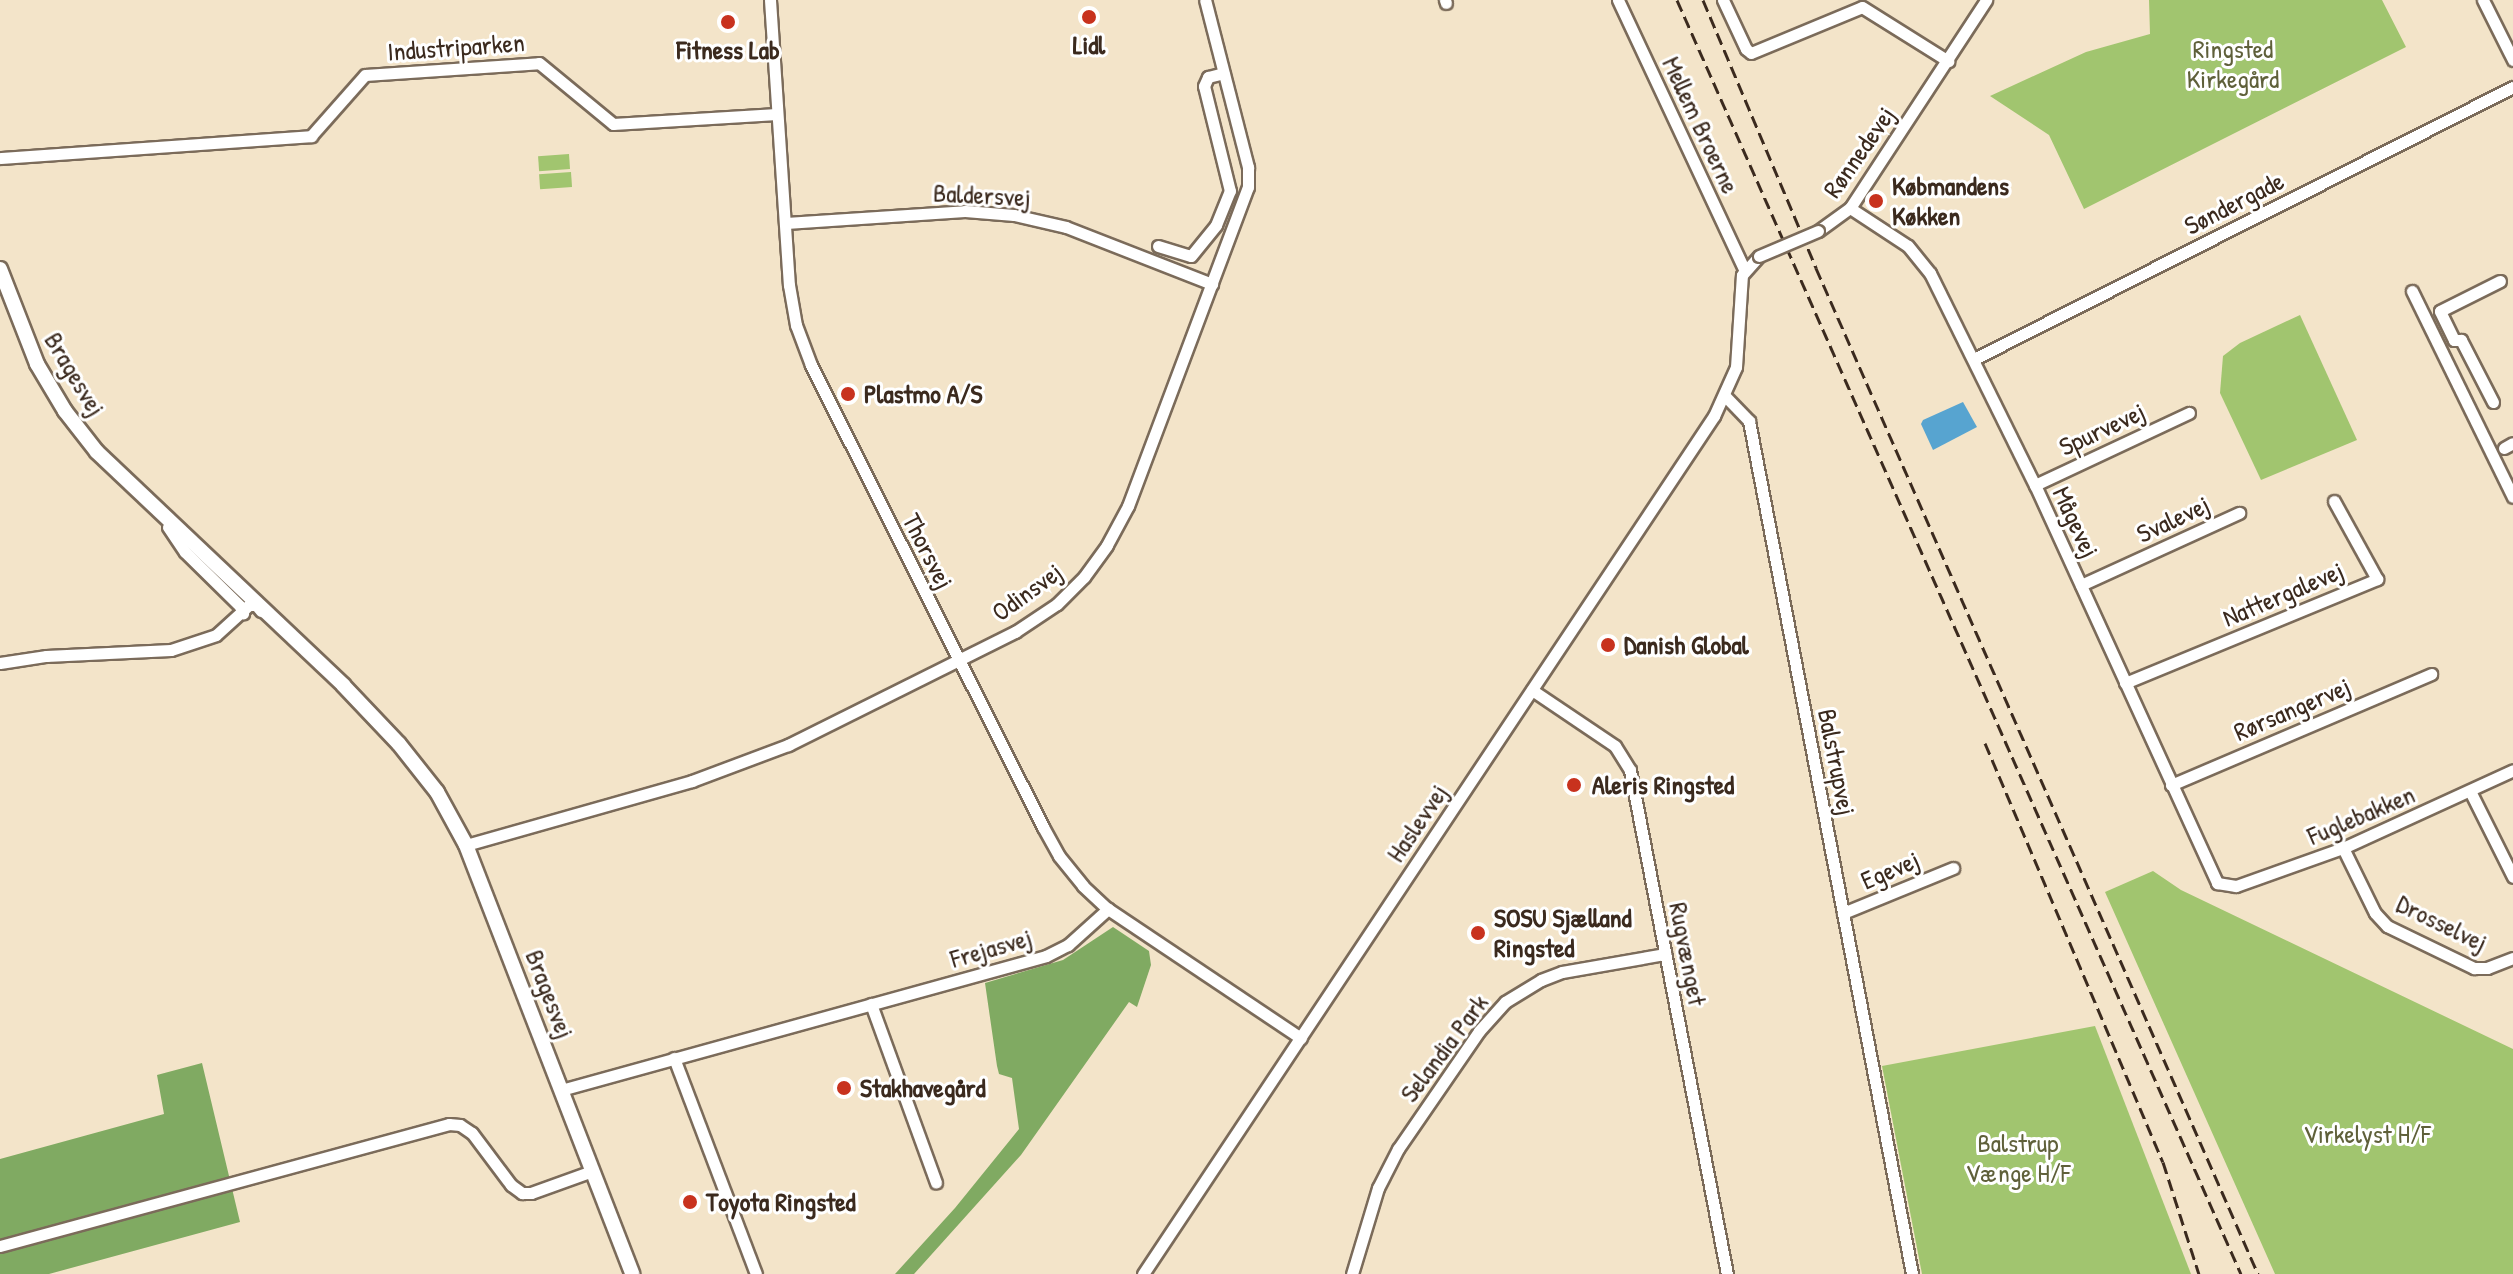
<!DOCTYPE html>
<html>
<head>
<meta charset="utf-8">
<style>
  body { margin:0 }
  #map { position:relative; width:2513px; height:1274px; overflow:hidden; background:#f3e4c9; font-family:"Patrick Hand",sans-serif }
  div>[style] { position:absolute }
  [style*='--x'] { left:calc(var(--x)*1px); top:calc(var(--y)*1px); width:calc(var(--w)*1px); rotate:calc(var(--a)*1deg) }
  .green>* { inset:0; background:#a1c56f; transform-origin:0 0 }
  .forest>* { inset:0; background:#80aa62 }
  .water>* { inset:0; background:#57a4d0 }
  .roads { filter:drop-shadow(2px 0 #7b6b5a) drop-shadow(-2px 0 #7b6b5a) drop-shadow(0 2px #7b6b5a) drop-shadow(0 -2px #7b6b5a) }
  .minor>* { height:11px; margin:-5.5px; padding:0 5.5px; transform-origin:5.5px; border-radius:5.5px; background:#fff }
  .major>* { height:14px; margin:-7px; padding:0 7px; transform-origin:7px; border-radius:7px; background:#fff }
  .rail>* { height:3px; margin-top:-1.5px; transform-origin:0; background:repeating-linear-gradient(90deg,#3b2a1e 0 12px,transparent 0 18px) }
  .bridges { filter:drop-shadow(2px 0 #7b6b5a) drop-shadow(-2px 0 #7b6b5a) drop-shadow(0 2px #7b6b5a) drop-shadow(0 -2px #7b6b5a) }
  .minor-bridge>* { height:11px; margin:-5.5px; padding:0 5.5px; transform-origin:5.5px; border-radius:5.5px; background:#fff }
  .dots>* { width:22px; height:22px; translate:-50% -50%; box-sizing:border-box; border:4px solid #fff; border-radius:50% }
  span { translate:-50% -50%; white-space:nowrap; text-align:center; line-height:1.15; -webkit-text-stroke:6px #fff; paint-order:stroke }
  .poi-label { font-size:26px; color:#3b2a1e; font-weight:700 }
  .left { translate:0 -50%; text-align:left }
  .street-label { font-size:26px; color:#3b2a1e }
  .park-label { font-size:26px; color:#5f603a }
</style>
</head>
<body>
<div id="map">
  <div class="green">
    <i style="clip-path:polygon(2149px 0,2382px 0,2406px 47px,2084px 209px,2049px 135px,1990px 96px,2086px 52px,2150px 34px)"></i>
    <i style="left:569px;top:154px;width:15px;height:31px;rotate:86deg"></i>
    <i style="left:571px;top:172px;width:15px;height:32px;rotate:86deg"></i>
    <i style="clip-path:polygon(2300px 315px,2357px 440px,2261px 480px,2220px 393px,2223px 356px,2240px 343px)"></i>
    <i style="clip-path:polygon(2153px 871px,2181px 890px,2513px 1049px,2513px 1274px,2275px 1274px,2105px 892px)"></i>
    <i style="clip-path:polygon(2095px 1026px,2191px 1274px,1922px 1274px,1882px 1066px)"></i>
  </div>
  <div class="forest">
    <i style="clip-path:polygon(1113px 927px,1149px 951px,1151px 965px,1137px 1007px,1129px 1002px,1021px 1155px,914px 1274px,895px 1274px,955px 1208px,1019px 1129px,1012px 1078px,999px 1074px,997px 1066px,985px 983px,1063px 960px)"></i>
    <i style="clip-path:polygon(202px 1063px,240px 1222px,49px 1274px,0 1274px,0 1159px,164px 1114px,157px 1075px)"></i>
  </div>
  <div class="water">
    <i style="clip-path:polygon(1963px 402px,1977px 427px,1933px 450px,1921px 424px,1923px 420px)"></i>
  </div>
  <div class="roads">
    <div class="minor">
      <i style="--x:770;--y:0;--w:286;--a:86.2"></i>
      <i style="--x:789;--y:285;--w:41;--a:80.1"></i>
      <i style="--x:796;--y:325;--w:43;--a:69.4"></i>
      <i style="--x:811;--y:365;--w:517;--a:63.34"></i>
      <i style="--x:1043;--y:827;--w:33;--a:61"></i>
      <i style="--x:1059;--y:856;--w:38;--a:51"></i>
      <i style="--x:1083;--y:886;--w:34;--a:43"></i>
      <i style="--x:1108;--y:909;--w:232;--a:33.8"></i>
      <i style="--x:1445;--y:0;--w:3;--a:72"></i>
      <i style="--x:1618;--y:0;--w:297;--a:64.9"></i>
      <i style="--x:1723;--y:0;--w:54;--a:64.9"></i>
      <i style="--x:1746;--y:49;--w:6;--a:39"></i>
      <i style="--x:1751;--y:53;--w:120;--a:-22.5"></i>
      <i style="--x:1862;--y:7;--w:102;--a:32.1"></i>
      <i style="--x:2483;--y:0;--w:67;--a:63.4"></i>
      <i style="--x:0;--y:158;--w:312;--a:-4"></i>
      <i style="--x:311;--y:136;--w:81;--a:-48.5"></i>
      <i style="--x:365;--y:75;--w:174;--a:-3.9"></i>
      <i style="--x:539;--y:63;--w:96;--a:39.5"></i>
      <i style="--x:613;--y:124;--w:164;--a:-3.5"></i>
      <i style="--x:1850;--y:208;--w:69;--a:33.2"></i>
      <i style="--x:1908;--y:246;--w:35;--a:51"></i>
      <i style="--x:1930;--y:273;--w:237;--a:63.7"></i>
      <i style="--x:2035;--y:485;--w:438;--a:65.4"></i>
      <i style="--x:2217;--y:883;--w:19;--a:9"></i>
      <i style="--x:2236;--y:886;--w:114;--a:-19.6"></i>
      <i style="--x:2343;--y:848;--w:187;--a:-24.6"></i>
      <i style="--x:786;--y:223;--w:179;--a:-3.8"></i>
      <i style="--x:965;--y:211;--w:49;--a:4.7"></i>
      <i style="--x:1014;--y:215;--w:53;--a:13"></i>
      <i style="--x:1066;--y:227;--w:157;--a:21.3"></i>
      <i style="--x:1818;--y:231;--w:39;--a:-36"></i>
      <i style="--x:1850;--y:208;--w:249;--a:-56.8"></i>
      <i style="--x:1158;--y:246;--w:34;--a:17"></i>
      <i style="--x:1191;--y:256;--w:40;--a:-51"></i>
      <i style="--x:1216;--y:225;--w:37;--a:-68"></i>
      <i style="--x:1230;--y:191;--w:108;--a:-103.9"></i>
      <i style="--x:1204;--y:86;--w:10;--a:-66"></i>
      <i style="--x:1208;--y:77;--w:16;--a:-14"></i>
      <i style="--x:2412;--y:291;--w:229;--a:63.9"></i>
      <i style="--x:1974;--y:359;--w:604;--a:-26.78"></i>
      <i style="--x:1725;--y:396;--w:35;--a:46"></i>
      <i style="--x:1749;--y:421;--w:868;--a:79.18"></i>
      <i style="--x:2493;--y:402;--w:70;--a:-117.3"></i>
      <i style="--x:2461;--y:340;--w:7;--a:180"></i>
      <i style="--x:2454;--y:340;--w:32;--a:-116"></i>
      <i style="--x:2440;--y:311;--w:67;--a:-26.6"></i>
      <i style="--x:2504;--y:448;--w:10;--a:-29"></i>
      <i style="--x:2035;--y:485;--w:170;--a:-25.1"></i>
      <i style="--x:168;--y:527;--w:30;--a:56"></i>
      <i style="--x:185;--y:552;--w:77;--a:44.5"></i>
      <i style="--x:240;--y:606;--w:8;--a:67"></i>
      <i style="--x:2081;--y:585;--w:174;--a:-24.5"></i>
      <i style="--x:0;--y:663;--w:47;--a:-8.7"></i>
      <i style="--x:46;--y:656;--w:125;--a:-2.7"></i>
      <i style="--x:171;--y:650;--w:47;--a:-18.4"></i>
      <i style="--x:216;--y:635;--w:45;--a:-42.3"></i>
      <i style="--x:249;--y:605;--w:7;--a:0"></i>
      <i style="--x:256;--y:605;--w:8;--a:50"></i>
      <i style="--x:2125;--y:683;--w:273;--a:-22.4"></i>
      <i style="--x:2377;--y:579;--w:89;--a:-118.9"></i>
      <i style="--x:1532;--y:690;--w:100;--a:34"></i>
      <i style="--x:1615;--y:746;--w:28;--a:58"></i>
      <i style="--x:1630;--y:770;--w:513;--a:79.11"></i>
      <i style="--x:2171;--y:785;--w:283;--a:-23.1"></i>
      <i style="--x:2470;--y:791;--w:96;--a:63.4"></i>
      <i style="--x:466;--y:845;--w:235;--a:-15.8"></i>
      <i style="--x:692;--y:781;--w:103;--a:-20.6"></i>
      <i style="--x:788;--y:745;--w:254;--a:-26.5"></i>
      <i style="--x:1015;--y:632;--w:50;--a:-33.7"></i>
      <i style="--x:1057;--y:604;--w:38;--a:-45"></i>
      <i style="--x:1084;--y:577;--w:39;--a:-54"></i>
      <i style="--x:1107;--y:545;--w:44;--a:-61.7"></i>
      <i style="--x:1128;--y:506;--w:341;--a:-69.4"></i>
      <i style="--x:1248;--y:187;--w:20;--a:-90"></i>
      <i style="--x:1248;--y:167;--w:172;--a:-104.4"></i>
      <i style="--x:2343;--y:848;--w:72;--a:63.8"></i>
      <i style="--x:2375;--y:913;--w:18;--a:47"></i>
      <i style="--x:2387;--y:926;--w:97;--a:25.8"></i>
      <i style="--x:2474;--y:968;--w:13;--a:0"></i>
      <i style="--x:2487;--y:968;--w:28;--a:-21"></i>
      <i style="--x:1843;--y:913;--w:119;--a:-22.2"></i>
      <i style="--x:871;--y:1004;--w:190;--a:70"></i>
      <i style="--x:674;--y:1058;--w:231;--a:69.2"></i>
      <i style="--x:561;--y:1090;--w:503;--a:-15.44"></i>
      <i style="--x:1046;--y:956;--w:25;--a:-27"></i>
      <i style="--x:1068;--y:945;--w:54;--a:-42"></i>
      <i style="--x:0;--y:1246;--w:465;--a:-15.2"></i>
      <i style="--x:449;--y:1124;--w:11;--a:5"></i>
      <i style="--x:460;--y:1125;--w:14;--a:34"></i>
      <i style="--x:472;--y:1133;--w:65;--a:53.1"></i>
      <i style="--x:511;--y:1185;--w:14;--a:36"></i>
      <i style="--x:522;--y:1193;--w:9;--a:0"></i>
      <i style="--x:531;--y:1193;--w:65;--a:-19.8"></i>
      <i style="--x:1143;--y:1274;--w:1031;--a:-56.36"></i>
      <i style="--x:1714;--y:416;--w:54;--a:-65.8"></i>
      <i style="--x:1736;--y:367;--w:92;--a:-86.3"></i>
      <i style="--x:1742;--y:275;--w:25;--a:-48"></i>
      <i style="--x:1352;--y:1274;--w:90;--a:-73.2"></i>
      <i style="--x:1378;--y:1188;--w:44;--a:-62.9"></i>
      <i style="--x:1398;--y:1149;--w:143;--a:-55.5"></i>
      <i style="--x:1479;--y:1031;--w:39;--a:-48"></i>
      <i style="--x:1505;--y:1002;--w:42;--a:-31.4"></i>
      <i style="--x:1541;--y:980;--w:22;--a:-21"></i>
      <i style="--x:1562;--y:972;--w:105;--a:-9.9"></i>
    </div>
    <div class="major">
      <i style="--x:0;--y:269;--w:102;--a:68.7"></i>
      <i style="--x:37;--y:364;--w:55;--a:59.2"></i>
      <i style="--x:65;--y:411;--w:52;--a:52"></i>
      <i style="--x:97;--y:452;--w:339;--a:43.4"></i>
      <i style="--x:343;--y:685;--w:81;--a:46.5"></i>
      <i style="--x:399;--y:744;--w:61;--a:51.6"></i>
      <i style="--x:437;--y:792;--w:60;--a:61.3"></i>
      <i style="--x:466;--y:845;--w:460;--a:68.8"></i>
    </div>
  </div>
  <div class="rail">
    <i style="--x:1677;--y:0;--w:1393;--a:66.12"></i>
    <i style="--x:1703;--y:0;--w:291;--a:67.1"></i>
    <i style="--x:1816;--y:268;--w:1099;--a:66.28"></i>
    <i style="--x:1985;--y:743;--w:455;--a:67"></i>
    <i style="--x:2163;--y:1162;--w:118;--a:72.2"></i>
  </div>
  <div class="bridges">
    <div class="minor-bridge">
      <i style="--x:1759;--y:256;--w:64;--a:-23"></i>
    </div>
  </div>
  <div class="dots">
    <i style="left:1089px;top:17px;background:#c8321e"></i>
    <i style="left:728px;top:22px;background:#c8321e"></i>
    <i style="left:1876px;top:201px;background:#c8321e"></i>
    <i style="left:848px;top:394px;background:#c8321e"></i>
    <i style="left:1608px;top:645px;background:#c8321e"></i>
    <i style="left:1574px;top:785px;background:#c8321e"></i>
    <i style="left:1478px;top:933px;background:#c8321e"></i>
    <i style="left:844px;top:1088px;background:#c8321e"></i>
    <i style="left:690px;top:1202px;background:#c8321e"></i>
  </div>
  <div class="poi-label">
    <span style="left:1089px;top:45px">Lidl</span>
    <span style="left:728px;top:50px">Fitness Lab</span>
    <span class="left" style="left:1892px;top:201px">Købmandens<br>Køkken</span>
    <span class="left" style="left:864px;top:394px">Plastmo A/S</span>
    <span class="left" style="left:1624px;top:645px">Danish Global</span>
    <span class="left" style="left:1592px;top:785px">Aleris Ringsted</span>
    <span class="left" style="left:1494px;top:933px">SOSU Sjælland<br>Ringsted</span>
    <span class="left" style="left:860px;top:1088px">Stakhavegård</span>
    <span class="left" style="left:706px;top:1202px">Toyota Ringsted</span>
  </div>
  <div class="street-label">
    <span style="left:456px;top:47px;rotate:-4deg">Industriparken</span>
    <span style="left:1701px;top:125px;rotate:65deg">Mellem Broerne</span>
    <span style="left:1859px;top:152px;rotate:-55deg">Rønnedevej</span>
    <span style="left:982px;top:195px;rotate:3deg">Baldersvej</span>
    <span style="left:2234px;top:203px;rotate:-27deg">Søndergade</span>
    <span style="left:75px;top:374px;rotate:59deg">Bragesvej</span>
    <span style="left:2102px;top:429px;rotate:-25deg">Spurvevej</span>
    <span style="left:2173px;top:519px;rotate:-25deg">Svalevej</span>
    <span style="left:2076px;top:522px;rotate:65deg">Mågevej</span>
    <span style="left:928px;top:551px;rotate:63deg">Thorsvej</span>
    <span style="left:1027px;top:592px;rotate:-36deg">Odinsvej</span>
    <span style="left:2283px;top:594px;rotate:-23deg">Nattergalevej</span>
    <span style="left:2292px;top:709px;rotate:-23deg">Rørsangervej</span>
    <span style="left:1837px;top:762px;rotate:79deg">Balstrupvej</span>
    <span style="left:2361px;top:815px;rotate:-23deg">Fuglebakken</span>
    <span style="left:1417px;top:823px;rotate:-56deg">Haslevvej</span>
    <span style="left:1890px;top:870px;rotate:-23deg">Egevej</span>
    <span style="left:2442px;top:923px;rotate:26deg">Drosselvej</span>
    <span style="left:991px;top:948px;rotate:-16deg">Frejasvej</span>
    <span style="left:1688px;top:954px;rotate:79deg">Rugvænget</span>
    <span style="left:550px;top:994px;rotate:69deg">Bragesvej</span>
    <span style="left:1444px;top:1048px;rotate:-53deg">Selandia Park</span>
  </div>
  <div class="park-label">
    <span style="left:2233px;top:64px">Ringsted<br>Kirkegård</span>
    <span style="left:2367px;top:1134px">Virkelyst H/F</span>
    <span style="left:2018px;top:1158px">Balstrup<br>Vænge H/F</span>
  </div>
</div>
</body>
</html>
